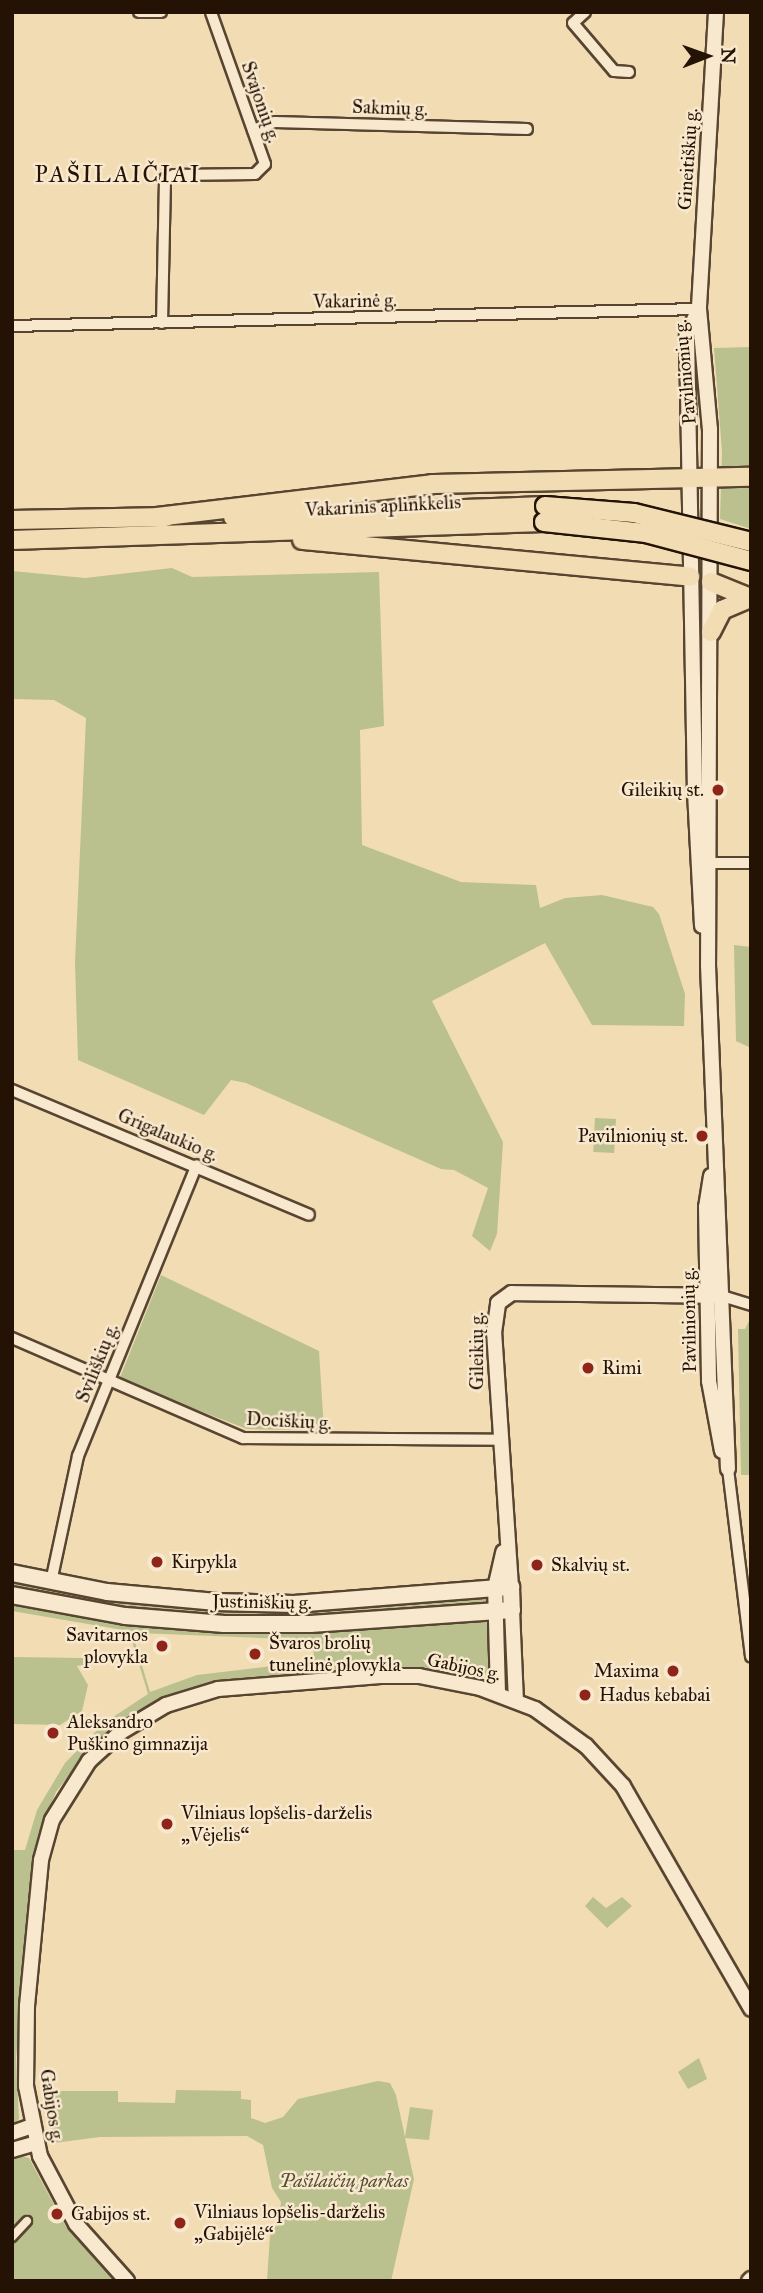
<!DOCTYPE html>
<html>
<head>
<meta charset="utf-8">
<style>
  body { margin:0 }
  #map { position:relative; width:763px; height:2293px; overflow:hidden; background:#f2dcb4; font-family:"IM FELL Great Primer",serif }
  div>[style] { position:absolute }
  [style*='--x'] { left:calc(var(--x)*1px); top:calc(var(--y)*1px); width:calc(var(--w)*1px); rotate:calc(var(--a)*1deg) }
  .green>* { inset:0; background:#bac08e; transform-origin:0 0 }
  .roads { filter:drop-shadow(2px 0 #584531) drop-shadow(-2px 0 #584531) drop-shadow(0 2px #584531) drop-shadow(0 -2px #584531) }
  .pedestrian>* { height:8px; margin:-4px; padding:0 4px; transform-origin:4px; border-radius:4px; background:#f7e8ce }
  .minor>* { height:10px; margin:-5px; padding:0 5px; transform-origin:5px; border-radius:5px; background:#f7e8ce }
  .tertiary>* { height:14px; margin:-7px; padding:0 7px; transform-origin:7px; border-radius:7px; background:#f7e8ce }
  .secondary>* { height:16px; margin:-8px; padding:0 8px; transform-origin:8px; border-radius:8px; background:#f7e8ce }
  .trunk>* { height:18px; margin:-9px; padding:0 9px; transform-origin:9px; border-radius:9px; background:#f2dcb4 }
  .bridges { filter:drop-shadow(2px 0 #241305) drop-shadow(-2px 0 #241305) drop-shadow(0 2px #241305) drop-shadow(0 -2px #241305) }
  .trunk-bridge>* { height:18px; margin:-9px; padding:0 9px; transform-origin:9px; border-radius:9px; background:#f2dcb4 }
  .dots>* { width:19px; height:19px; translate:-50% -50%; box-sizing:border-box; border:4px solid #f7e8ce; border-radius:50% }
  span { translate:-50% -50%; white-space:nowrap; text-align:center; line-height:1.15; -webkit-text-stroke:5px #f7e8ce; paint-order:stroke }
  .street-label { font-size:19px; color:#241305 }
  .poi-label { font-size:19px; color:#241305 }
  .right { translate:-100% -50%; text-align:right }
  .left { translate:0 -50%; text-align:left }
  .park-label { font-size:19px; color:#585035; font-style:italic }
  .quarter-label { font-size:23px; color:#241305; letter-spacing:2px }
  .frame { position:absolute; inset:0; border:14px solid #241305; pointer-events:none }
  .north { position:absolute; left:672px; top:21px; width:70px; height:70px; -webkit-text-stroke:5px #f7e8ce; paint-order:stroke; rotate:89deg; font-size:19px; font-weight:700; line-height:28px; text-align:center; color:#241305 }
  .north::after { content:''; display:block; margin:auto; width:24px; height:32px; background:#241305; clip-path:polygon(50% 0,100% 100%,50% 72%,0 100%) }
</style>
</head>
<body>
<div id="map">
  <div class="green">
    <i style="clip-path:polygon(751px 347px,751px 529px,720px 519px,722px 452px,714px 348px)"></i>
    <i style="clip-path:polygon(172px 568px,192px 577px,379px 572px,384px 726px,360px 730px,362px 845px,461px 882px,536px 885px,540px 908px,565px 898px,602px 895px,653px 907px,659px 914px,685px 994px,684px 1026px,592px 1025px,545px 943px,432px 1001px,503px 1142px,497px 1234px,490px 1251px,472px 1236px,488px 1188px,454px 1170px,441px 1169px,246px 1083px,231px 1080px,204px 1115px,78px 1060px,75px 962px,86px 718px,54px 700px,12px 699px,12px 571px,85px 578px)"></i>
    <i style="clip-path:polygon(734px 945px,751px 947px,751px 1048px,736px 1041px)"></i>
    <i style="left:595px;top:1118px;width:21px;height:34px;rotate:3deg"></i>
    <i style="clip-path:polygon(161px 1275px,319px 1351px,324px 1431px,247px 1429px,119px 1380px)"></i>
    <i style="clip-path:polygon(750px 1319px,751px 1475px,741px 1475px,738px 1329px,745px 1329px)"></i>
    <i style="clip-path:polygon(12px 1579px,139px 1600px,489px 1596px,489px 1602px,282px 1620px,128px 1611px,12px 1590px)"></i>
    <i style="clip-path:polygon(evenodd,12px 1601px,97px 1618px,483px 1619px,490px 1626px,491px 1673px,475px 1678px,427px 1670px,363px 1668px,213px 1683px,161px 1699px,94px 1744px,56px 1792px,38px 1835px,16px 2058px,19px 2119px,12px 2127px,12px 1850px,25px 1850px,37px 1810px,65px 1763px,104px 1723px,148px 1694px,129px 1631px,12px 1611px,12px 1601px,139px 1633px,313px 1640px,314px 1661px,197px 1675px,150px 1692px,134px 1639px,139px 1633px)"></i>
    <i style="clip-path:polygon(12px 1657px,83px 1658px,83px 1665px,77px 1666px,88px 1685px,82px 1711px,60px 1725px,12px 1724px)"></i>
    <i style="clip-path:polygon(593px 1897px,606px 1908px,622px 1897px,632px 1906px,607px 1928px,585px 1906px)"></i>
    <i style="clip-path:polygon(699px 2058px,707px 2079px,688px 2089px,678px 2072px)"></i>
    <i style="clip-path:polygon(378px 2081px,390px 2083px,396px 2095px,405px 2137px,410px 2107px,433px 2110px,429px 2140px,405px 2138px,414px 2179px,391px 2281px,267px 2281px,270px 2235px,278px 2222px,281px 2202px,272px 2188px,263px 2145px,247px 2136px,100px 2137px,54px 2143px,43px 2091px,118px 2091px,118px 2102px,175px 2103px,176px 2090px,241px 2091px,241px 2099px,251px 2100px,251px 2118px,265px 2123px,283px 2117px,298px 2099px)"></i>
    <i style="clip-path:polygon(16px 2155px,29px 2158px,65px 2225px,116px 2281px,12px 2281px,12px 2156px)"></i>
  </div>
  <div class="roads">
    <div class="pedestrian">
      <i style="--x:12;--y:2237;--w:22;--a:-47"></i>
    </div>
    <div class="minor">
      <i style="--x:139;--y:12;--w:22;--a:0"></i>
      <i style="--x:585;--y:12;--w:16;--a:137"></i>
      <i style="--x:573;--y:23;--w:63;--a:49.5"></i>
      <i style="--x:614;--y:71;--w:15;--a:4"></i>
      <i style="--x:253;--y:130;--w:23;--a:-20"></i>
      <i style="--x:275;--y:122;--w:252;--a:1.6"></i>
      <i style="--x:162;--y:323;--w:144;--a:-88.8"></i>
      <i style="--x:165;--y:179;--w:10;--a:-24"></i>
      <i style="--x:174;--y:175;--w:81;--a:-0.7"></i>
      <i style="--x:255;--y:174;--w:14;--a:-45"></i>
      <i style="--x:265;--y:164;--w:161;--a:-109.6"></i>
      <i style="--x:12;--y:326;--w:687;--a:-1.42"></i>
      <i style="--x:701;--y:863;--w:50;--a:0"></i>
      <i style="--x:12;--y:1090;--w:322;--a:22.8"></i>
      <i style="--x:722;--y:1296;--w:30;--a:17"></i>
      <i style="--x:12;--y:1338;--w:252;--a:23.4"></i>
      <i style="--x:243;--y:1438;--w:257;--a:0.4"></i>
      <i style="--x:728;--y:1469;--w:189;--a:83"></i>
      <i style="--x:51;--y:1582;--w:129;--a:-77.9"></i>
      <i style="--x:78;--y:1456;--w:314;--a:-67.8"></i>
    </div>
    <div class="tertiary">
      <i style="--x:716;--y:12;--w:297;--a:93.3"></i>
      <i style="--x:699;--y:309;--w:121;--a:84.8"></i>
      <i style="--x:710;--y:429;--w:536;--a:90.21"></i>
      <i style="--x:708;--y:965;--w:504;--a:87.73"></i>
      <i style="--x:699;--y:309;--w:29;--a:115"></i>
      <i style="--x:687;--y:335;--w:457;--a:89"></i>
      <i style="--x:695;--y:792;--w:134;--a:87"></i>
      <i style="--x:711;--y:1176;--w:31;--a:99"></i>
      <i style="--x:706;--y:1207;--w:174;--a:89"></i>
      <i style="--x:709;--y:1381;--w:71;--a:79.5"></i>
      <i style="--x:511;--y:1587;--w:255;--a:-93.8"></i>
      <i style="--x:494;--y:1333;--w:30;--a:-82"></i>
      <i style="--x:498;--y:1303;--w:17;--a:-36"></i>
      <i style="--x:512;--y:1293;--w:210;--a:0.8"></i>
      <i style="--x:512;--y:1610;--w:90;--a:87.5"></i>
      <i style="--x:498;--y:1693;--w:105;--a:-91.6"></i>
      <i style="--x:495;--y:1588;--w:37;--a:-77"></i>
      <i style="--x:12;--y:2133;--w:21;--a:-19"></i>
      <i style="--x:12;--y:2150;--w:25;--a:-16"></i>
      <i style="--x:127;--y:2281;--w:76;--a:-131.8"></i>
      <i style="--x:76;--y:2224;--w:77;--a:-117.9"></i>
      <i style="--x:40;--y:2156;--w:71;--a:-101.3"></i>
      <i style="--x:26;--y:2086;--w:80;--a:-89.3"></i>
      <i style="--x:27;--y:2006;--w:147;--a:-84.5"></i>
      <i style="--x:41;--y:1860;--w:41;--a:-74.6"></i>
      <i style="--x:52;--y:1820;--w:70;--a:-57.9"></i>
      <i style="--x:89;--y:1761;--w:43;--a:-42.2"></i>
      <i style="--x:121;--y:1732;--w:52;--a:-31"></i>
      <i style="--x:166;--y:1705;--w:54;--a:-17.1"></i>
      <i style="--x:218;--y:1689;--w:163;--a:-4.6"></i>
      <i style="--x:380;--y:1676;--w:39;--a:0"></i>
      <i style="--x:419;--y:1676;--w:62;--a:11.1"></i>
      <i style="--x:480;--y:1688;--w:59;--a:20.9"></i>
      <i style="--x:535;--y:1709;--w:63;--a:36"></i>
      <i style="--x:586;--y:1746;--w:54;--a:47.2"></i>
      <i style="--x:623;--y:1786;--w:257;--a:60.1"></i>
      <i style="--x:749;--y:2281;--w:3;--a:-45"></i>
    </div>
    <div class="secondary">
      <i style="--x:12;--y:1573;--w:97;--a:11.3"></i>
      <i style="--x:107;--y:1592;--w:110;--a:5.2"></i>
      <i style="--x:217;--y:1602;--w:77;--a:1.5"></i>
      <i style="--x:294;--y:1604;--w:218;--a:-4.5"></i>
      <i style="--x:511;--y:1587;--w:23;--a:88"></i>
      <i style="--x:512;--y:1610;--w:202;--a:176"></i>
      <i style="--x:310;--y:1624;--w:86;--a:180"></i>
      <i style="--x:224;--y:1624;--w:99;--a:-175.4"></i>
      <i style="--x:125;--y:1616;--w:115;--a:-169.5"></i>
    </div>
    <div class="trunk">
      <i style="--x:157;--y:517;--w:277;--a:-6.8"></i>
      <i style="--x:432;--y:484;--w:319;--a:-1.3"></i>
      <i style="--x:233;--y:517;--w:312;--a:-2"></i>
      <i style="--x:12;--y:520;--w:154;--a:-1.1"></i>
      <i style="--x:12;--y:540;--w:532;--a:-1.94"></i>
      <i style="--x:302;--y:540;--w:390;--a:5.4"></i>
      <i style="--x:711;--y:582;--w:42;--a:22.3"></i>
      <i style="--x:711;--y:632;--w:25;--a:-63"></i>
      <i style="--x:722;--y:610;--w:30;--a:-23"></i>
    </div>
  </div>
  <div class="bridges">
    <div class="trunk-bridge">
      <i style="--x:545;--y:506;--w:89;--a:4.5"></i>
      <i style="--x:634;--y:513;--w:121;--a:13.9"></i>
      <i style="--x:544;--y:522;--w:103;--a:6.2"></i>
      <i style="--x:646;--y:533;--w:109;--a:14.9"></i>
    </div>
  </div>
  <div class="dots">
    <i style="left:718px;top:790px;background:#8f2418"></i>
    <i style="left:702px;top:1136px;background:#8f2418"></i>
    <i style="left:588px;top:1368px;background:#8f2418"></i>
    <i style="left:157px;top:1562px;background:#8f2418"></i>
    <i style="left:537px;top:1565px;background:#8f2418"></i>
    <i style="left:162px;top:1646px;background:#8f2418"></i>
    <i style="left:255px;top:1654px;background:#8f2418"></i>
    <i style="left:673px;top:1671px;background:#8f2418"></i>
    <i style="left:585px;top:1695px;background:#8f2418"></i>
    <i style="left:53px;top:1733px;background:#8f2418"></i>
    <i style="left:167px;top:1824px;background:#8f2418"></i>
    <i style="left:57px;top:2214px;background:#8f2418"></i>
    <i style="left:180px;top:2223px;background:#8f2418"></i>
  </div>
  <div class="street-label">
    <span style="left:261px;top:102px;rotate:71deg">Svajonių g.</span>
    <span style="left:390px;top:108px;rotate:2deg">Sakmių g.</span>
    <span style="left:688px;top:159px;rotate:-86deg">Gineitiškių g.</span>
    <span style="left:355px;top:301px;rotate:-1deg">Vakarinė g.</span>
    <span style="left:685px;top:372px;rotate:-95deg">Pavilnionių g.</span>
    <span style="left:383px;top:506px;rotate:-3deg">Vakarinis aplinkkelis</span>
    <span style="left:168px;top:1135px;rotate:23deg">Grigalaukio g.</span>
    <span style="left:689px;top:1320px;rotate:-91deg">Pavilnionių g.</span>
    <span style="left:477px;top:1351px;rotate:-90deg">Gileikių g.</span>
    <span style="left:97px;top:1363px;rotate:-68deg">Sviliškių g.</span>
    <span style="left:289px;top:1421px;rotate:3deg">Dociškių g.</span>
    <span style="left:262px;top:1602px;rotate:1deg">Justiniškių g.</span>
    <span style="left:464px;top:1667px;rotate:12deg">Gabijos g.</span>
    <span style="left:52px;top:2106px;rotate:81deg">Gabijos g.</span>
  </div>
  <div class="poi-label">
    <span class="right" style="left:704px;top:790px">Gileikių st.</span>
    <span class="right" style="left:688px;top:1136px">Pavilnionių st.</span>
    <span class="left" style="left:602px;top:1368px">Rimi</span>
    <span class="left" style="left:171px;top:1562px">Kirpykla</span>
    <span class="left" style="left:551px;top:1565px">Skalvių st.</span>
    <span class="right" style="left:148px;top:1646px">Savitarnos<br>plovykla</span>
    <span class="left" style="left:269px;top:1654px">Švaros brolių<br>tunelinė plovykla</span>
    <span class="right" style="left:659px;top:1671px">Maxima</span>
    <span class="left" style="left:599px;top:1695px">Hadus kebabai</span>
    <span class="left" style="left:67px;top:1733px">Aleksandro<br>Puškino gimnazija</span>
    <span class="left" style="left:181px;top:1824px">Vilniaus lopšelis-darželis<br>„Vėjelis“</span>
    <span class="left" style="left:194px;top:2223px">Vilniaus lopšelis-darželis<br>„Gabijėlė“</span>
    <span class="left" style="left:71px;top:2214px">Gabijos st.</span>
  </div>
  <div class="park-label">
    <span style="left:344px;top:2181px">Pašilaičių parkas</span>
  </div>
  <div class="quarter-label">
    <span style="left:118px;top:174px">PAŠILAIČIAI</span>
  </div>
  <div class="frame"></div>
  <div class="north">N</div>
</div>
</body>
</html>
